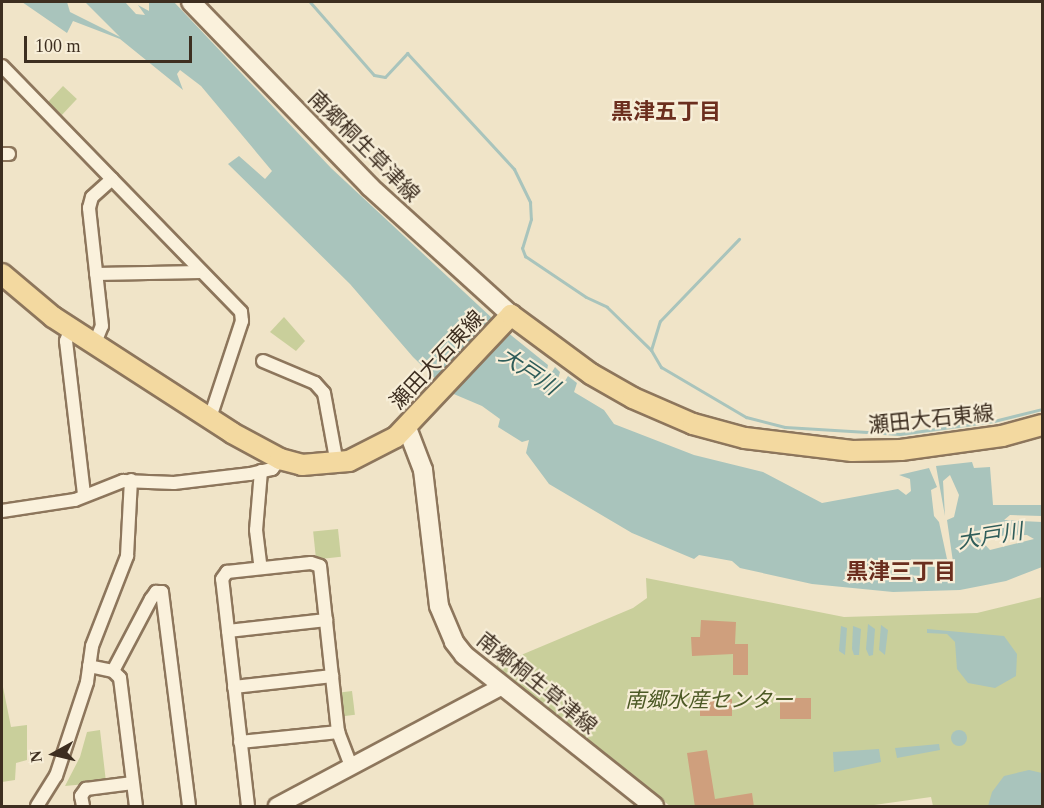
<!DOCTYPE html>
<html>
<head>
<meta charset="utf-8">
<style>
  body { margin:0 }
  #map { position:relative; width:1044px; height:808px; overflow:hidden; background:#f0e4c8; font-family:"Times New Roman","Noto Sans JP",serif }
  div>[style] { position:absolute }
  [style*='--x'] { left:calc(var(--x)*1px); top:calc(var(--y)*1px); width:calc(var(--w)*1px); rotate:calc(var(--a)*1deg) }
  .green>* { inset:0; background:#c9cf9b; transform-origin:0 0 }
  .water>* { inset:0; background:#a9c4bc }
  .round { border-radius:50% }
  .stream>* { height:3px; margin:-1.5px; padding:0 1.5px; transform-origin:1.5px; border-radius:1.5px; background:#a9c4bc }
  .building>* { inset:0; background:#cf9f7d; transform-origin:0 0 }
  .roads { filter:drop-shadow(2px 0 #8d765c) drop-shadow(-2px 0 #8d765c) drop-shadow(0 2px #8d765c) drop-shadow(0 -2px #8d765c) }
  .minor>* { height:12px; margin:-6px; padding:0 6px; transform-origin:6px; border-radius:6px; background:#faf1dc }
  .tertiary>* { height:16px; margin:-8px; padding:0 8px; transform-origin:8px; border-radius:8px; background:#faf1dc }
  .secondary>* { height:18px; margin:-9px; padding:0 9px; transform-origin:9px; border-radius:9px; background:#faf1dc }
  .primary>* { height:20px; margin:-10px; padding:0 10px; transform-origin:10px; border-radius:10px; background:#f3d9a0 }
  span { translate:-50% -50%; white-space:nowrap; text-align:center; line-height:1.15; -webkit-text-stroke:4.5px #f7eed8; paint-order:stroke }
  .street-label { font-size:21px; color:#3d2e20 }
  .park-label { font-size:21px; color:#4d5a26; font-style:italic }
  .neighbourhood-label { font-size:22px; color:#6b2e1e; font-weight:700 }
  .water-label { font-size:22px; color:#2f5d5a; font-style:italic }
  .frame { position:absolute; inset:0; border:3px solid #3d2e20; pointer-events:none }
  .north { position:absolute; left:24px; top:724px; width:60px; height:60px; -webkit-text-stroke:4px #f7eed8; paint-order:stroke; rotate:262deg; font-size:16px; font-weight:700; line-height:24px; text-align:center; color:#3d2e20 }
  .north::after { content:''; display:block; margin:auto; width:21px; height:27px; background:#3d2e20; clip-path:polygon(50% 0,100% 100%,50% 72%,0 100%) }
  .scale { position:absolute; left:24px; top:36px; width:168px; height:27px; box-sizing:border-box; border:3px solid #3d2e20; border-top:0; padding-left:8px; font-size:18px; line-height:21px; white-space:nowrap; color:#3d2e20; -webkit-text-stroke:4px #f7eed8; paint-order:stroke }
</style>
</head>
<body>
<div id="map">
  <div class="green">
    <i style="left:63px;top:86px;width:19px;height:22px;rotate:43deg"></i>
    <i style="clip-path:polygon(284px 317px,305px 341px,296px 351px,270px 332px)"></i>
    <i style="left:338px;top:529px;width:28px;height:25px;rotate:84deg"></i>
    <i style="clip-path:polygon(646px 578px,844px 617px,977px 613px,1042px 597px,1042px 806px,933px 806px,931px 797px,867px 806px,670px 806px,496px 670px,497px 665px,633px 608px,647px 598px)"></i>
    <i style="clip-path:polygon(2px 682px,11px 727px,27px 725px,27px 760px,16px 763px,15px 780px,2px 782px)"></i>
    <i style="left:352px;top:691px;width:24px;height:14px;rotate:83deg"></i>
    <i style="clip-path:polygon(100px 730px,106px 782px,65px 786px,80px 757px,87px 732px)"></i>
  </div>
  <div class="water">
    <i style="clip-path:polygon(evenodd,22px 2px,67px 2px,70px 12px,120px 37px,85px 2px,125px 2px,136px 14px,145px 15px,138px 5px,149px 11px,149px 2px,174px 2px,331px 168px,507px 332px,548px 365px,547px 370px,552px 372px,555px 367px,560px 372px,558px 379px,562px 386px,568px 376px,577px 383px,574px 392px,604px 410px,614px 424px,694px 455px,763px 472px,822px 503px,898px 489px,906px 495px,911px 491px,910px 479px,899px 475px,929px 468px,937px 487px,931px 490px,934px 516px,939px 522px,947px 559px,953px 562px,947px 520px,954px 517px,959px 495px,950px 475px,943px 481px,945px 516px,936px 466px,972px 462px,974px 468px,990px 467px,993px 505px,1042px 505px,1042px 516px,1010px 515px,1004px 520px,1042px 522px,1042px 567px,1006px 581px,960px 590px,893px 592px,812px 584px,740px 568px,732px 561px,699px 555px,694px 559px,632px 533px,549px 484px,526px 453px,529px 440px,522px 442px,498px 427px,500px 419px,482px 406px,449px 392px,413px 357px,350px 284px,228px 164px,239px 156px,265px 179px,272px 171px,201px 86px,180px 70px,177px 74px,183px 90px,120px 39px,73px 21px,67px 33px,22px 2px,984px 532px,996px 536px,1027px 535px,1034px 539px,990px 550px,976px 535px,984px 532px)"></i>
    <i style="clip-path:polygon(868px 624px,875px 629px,873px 655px,869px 656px,866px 649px)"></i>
    <i style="clip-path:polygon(881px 625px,888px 630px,885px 655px,879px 650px)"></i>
    <i style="clip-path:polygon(841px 626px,847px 628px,845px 655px,839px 651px)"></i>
    <i style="clip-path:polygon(853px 626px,861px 629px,859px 655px,854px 655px,852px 649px)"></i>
    <i style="clip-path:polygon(927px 629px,1004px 636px,1017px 654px,1016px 676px,995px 688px,968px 683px,957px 669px,955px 642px,947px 634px,927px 633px)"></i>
    <i class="round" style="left:951px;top:730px;width:16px;height:16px"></i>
    <i style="clip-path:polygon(939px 744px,940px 750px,897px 758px,895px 748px)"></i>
    <i style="clip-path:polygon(879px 749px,881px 762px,834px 772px,833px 752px)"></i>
    <i style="clip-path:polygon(1029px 770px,1042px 773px,1042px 806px,988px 806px,992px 792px,1004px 776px)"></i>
  </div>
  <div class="stream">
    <i style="--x:310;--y:2;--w:97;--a:48.8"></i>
    <i style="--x:374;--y:75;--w:11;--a:10"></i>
    <i style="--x:385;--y:77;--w:33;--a:-47"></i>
    <i style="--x:407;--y:53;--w:158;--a:47.3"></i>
    <i style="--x:514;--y:169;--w:37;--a:64"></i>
    <i style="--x:530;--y:202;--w:17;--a:87"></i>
    <i style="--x:531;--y:219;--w:30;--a:107"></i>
    <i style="--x:522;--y:248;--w:9;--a:69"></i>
    <i style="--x:525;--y:256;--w:73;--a:33.9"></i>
    <i style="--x:586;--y:297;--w:23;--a:25"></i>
    <i style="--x:607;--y:307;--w:62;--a:44.3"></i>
    <i style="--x:651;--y:350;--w:20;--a:60"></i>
    <i style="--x:661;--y:367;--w:99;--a:30.5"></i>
    <i style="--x:746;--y:417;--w:40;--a:14.4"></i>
    <i style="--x:785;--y:427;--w:115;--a:3.5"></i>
    <i style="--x:900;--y:434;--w:95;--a:-7.9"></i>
    <i style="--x:994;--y:421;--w:49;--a:-14"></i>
    <i style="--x:651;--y:350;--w:30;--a:-73"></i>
    <i style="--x:660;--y:321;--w:114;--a:-46.1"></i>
  </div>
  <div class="building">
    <i style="clip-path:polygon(701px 620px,736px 622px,735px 644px,748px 644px,748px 675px,733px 675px,733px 654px,692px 656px,691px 637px,700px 637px)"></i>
    <i style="left:811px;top:698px;width:21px;height:31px;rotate:90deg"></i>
    <i style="left:732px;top:699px;width:17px;height:32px;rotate:90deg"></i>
    <i style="clip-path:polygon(707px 750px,715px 799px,752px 793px,754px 807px,695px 807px,687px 753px)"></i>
  </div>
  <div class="roads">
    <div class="minor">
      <i style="--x:2;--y:66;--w:343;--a:45.8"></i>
      <i style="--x:241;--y:312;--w:9;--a:84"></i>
      <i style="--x:242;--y:321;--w:102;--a:108.3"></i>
      <i style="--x:2;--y:154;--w:7;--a:0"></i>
      <i style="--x:96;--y:274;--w:105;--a:-1.1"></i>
      <i style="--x:71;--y:329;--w:13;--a:113"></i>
      <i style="--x:66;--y:341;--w:154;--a:83.3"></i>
      <i style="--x:95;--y:343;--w:18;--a:-68"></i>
      <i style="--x:102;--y:326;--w:119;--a:-96.3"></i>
      <i style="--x:89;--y:208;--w:11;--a:-75"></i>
      <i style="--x:92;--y:197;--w:27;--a:-42"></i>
      <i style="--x:263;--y:361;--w:56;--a:22.9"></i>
      <i style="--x:315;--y:383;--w:13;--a:48"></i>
      <i style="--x:324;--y:393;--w:72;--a:79.6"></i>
      <i style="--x:261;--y:471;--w:59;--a:94.8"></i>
      <i style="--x:256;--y:530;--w:38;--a:83"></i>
      <i style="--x:2;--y:511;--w:74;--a:-8.6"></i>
      <i style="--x:75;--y:500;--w:52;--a:-21.6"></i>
      <i style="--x:123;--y:481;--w:51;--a:2.2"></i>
      <i style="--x:174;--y:483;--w:77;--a:-6.8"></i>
      <i style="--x:250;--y:474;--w:23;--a:-13"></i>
      <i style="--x:272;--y:469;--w:13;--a:-51"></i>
      <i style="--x:228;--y:631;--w:99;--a:-6.4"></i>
      <i style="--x:89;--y:666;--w:25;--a:12"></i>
      <i style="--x:113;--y:671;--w:10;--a:45"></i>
      <i style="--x:120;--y:678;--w:129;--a:82.9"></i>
      <i style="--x:113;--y:671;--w:81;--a:-62.2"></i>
      <i style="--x:151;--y:599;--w:9;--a:-54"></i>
      <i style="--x:156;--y:592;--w:6;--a:0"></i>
      <i style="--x:162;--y:592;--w:216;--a:82.8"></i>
      <i style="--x:234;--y:687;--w:99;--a:-6.4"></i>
      <i style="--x:240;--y:742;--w:99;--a:-5.8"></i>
      <i style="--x:37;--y:806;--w:36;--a:-58"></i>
      <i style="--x:56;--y:776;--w:99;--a:-71.7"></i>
      <i style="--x:87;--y:682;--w:36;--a:-82"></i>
      <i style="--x:92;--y:646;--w:97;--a:-68.7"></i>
      <i style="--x:127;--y:556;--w:76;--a:-87"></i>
      <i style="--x:83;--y:806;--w:10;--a:-101"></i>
      <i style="--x:81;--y:796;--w:9;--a:-54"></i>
      <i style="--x:86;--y:789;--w:47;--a:-7.3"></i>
      <i style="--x:248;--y:806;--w:228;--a:-96.5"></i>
      <i style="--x:222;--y:579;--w:9;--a:-54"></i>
      <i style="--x:227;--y:572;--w:84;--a:-6.1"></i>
      <i style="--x:311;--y:563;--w:9;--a:18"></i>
      <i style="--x:320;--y:566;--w:167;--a:83.8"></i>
      <i style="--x:338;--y:732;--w:34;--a:69"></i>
    </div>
    <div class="tertiary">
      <i style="--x:277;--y:806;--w:256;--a:-28"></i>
    </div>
    <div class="secondary">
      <i style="--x:191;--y:2;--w:257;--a:45.9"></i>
      <i style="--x:370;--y:187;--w:190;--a:42.2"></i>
      <i style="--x:407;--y:428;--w:45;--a:69.1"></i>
      <i style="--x:423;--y:470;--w:137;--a:83.3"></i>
      <i style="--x:439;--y:606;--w:39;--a:67"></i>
      <i style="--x:454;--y:642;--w:16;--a:52"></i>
      <i style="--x:464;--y:655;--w:243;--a:38.5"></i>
    </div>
    <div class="primary">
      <i style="--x:2;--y:274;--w:67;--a:40.1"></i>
      <i style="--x:53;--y:317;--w:213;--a:32.9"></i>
      <i style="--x:232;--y:433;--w:55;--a:28.4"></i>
      <i style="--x:280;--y:459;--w:23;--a:15"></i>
      <i style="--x:302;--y:465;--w:47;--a:-4.9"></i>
      <i style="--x:349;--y:461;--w:53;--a:-27.1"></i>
      <i style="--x:396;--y:437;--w:168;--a:-46.7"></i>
      <i style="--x:511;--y:315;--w:99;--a:36.4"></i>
      <i style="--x:591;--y:374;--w:48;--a:29.7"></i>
      <i style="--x:633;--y:398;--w:65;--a:23.4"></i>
      <i style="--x:693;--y:424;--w:54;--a:15.1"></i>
      <i style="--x:745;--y:438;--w:108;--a:6.9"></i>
      <i style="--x:852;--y:451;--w:49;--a:-1.2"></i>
      <i style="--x:901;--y:450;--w:102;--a:-7.9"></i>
      <i style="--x:1002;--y:436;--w:41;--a:-15.4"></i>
    </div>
  </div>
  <div class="street-label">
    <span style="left:364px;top:146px;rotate:45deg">南郷桐生草津線</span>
    <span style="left:437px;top:360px;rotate:-47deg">瀬田大石東線</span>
    <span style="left:931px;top:419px;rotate:-6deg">瀬田大石東線</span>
    <span style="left:537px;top:683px;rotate:39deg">南郷桐生草津線</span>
  </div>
  <div class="park-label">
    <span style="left:709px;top:700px">南郷水産センター</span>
  </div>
  <div class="neighbourhood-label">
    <span style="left:666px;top:112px">黒津五丁目</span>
    <span style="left:901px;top:572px">黒津三丁目</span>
  </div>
  <div class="water-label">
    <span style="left:529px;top:371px;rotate:34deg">大戸川</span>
    <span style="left:990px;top:536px;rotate:-9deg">大戸川</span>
  </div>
  <div class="frame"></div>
  <div class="north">N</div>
  <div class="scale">100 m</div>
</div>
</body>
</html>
